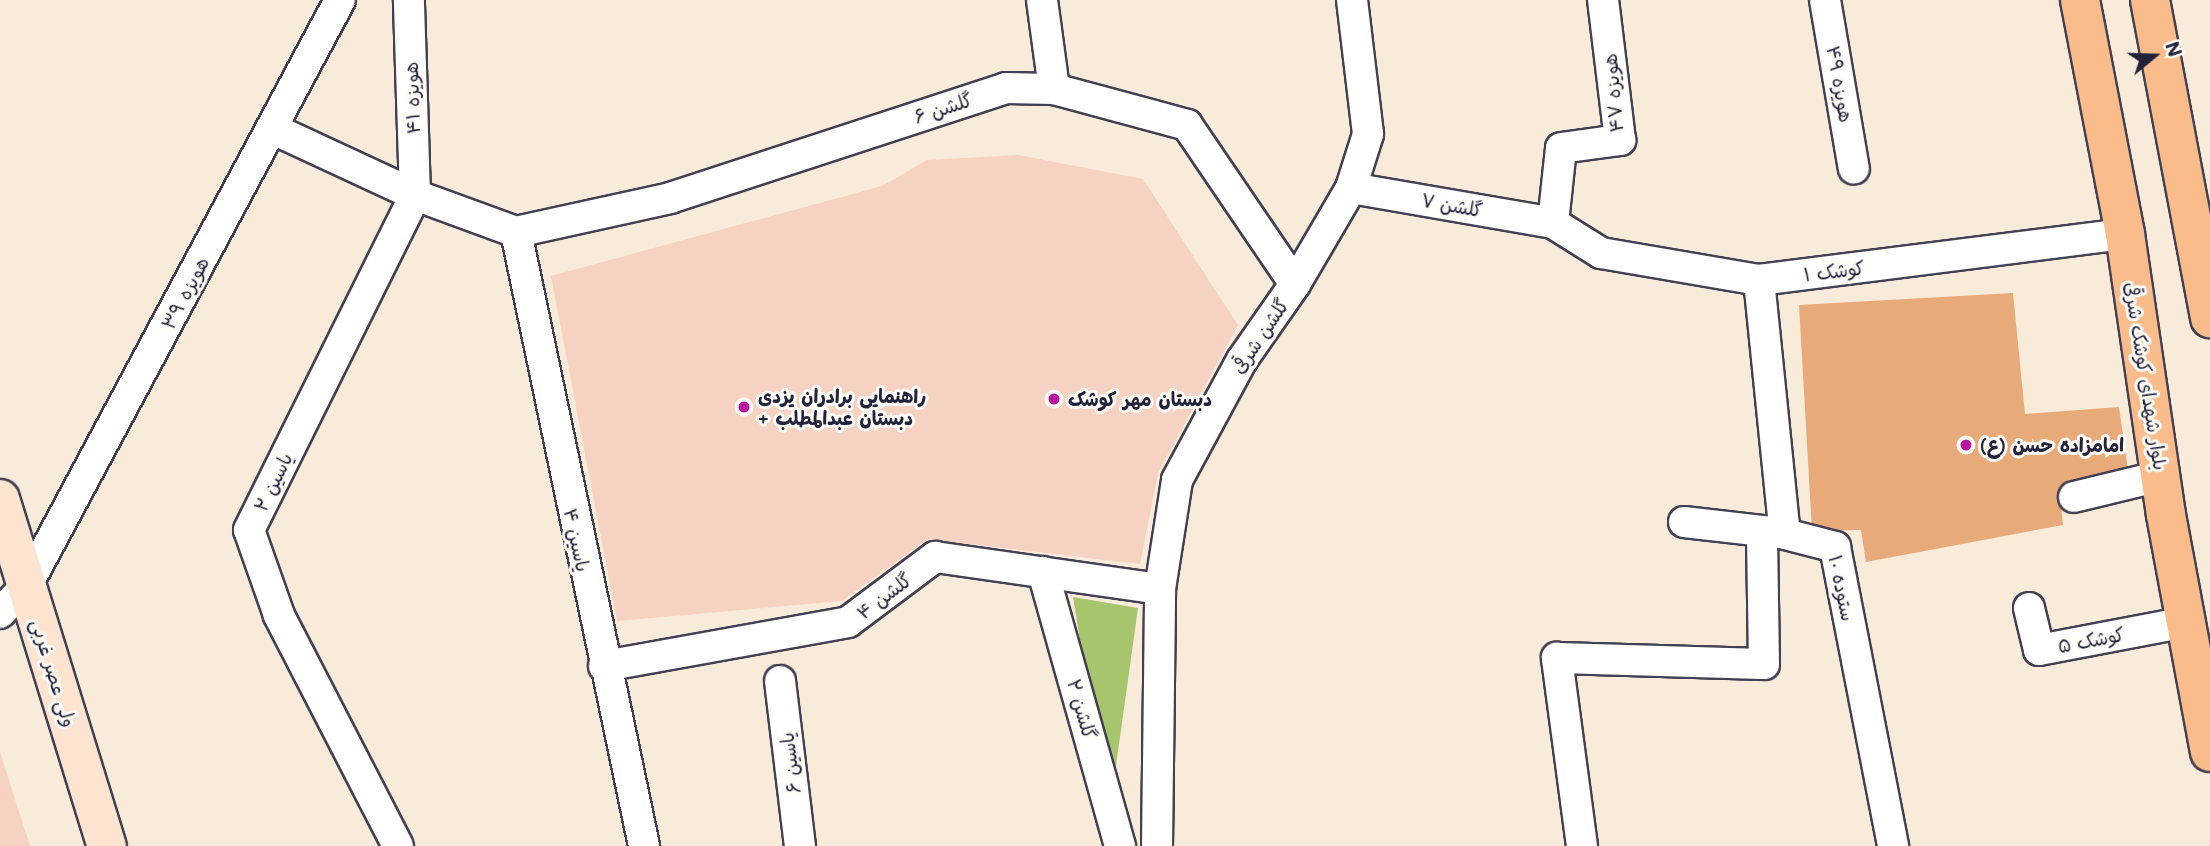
<!DOCTYPE html>
<html>
<head>
<meta charset="utf-8">
<style>
  body { margin:0 }
  #map { position:relative; width:2210px; height:846px; overflow:hidden; background:#f9ebda; font-family:Mali,"Playpen Sans Arabic",sans-serif }
  div>[style] { position:absolute }
  [style*='--x'] { left:calc(var(--x)*1px); top:calc(var(--y)*1px); width:calc(var(--w)*1px); rotate:calc(var(--a)*1deg) }
  .built>* { inset:0; background:#f5d2c2 }
  .green>* { inset:0; background:#a7c56c }
  .building>* { inset:0; background:#e9aa7a }
  .roads { filter:drop-shadow(2px 0 #424053) drop-shadow(-2px 0 #424053) drop-shadow(0 2px #424053) drop-shadow(0 -2px #424053) }
  .minor>* { height:30px; margin:-15px; padding:0 15px; transform-origin:15px; border-radius:15px; background:#fff }
  .secondary>* { height:38px; margin:-19px; padding:0 19px; transform-origin:19px; border-radius:19px; background:#fde4d0 }
  .primary>* { height:38px; margin:-19px; padding:0 19px; transform-origin:19px; border-radius:19px; background:#f9bc8a }
  .dots>* { width:19px; height:19px; translate:-50% -50%; box-sizing:border-box; border:4px solid #fdfcf7; border-radius:50% }
  span { translate:-50% -50%; white-space:nowrap; text-align:center; line-height:1.15; -webkit-text-stroke:6px #fdfcf7; paint-order:stroke }
  .street-label { font-size:19px; color:#22223b }
  .poi-label { font-size:19px; color:#22223b; font-weight:700 }
  .left { translate:0 -50%; text-align:left }
  .north { position:absolute; left:2119px; top:21px; width:70px; height:70px; -webkit-text-stroke:5px #fdfcf7; paint-order:stroke; rotate:71deg; font-size:19px; font-weight:700; line-height:28px; text-align:center; color:#22223b }
  .north::after { content:''; display:block; margin:auto; width:24px; height:32px; background:#22223b; clip-path:polygon(50% 0,100% 100%,50% 72%,0 100%) }
</style>
</head>
<body>
<div id="map">
  <div class="built">
    <i style="clip-path:polygon(1018px 155px,1143px 179px,1238px 325px,1158px 473px,1140px 564px,928px 539px,842px 601px,617px 621px,551px 276px,882px 186px,927px 160px)"></i>
    <i style="clip-path:polygon(0 752px,30px 846px,0 846px)"></i>
  </div>
  <div class="green">
    <i style="clip-path:polygon(1073px 597px,1138px 608px,1109px 816px)"></i>
  </div>
  <div class="building">
    <i style="clip-path:polygon(2013px 293px,2025px 414px,2119px 407px,2129px 477px,2060px 497px,2063px 525px,1866px 562px,1861px 530px,1812px 531px,1799px 305px)"></i>
  </div>
  <div class="roads">
    <div class="minor">
      <i style="--x:1042;--y:0;--w:90;--a:82.3"></i>
      <i style="--x:1825;--y:0;--w:171;--a:80.3"></i>
      <i style="--x:273;--y:129;--w:157;--a:24.9"></i>
      <i style="--x:415;--y:195;--w:108;--a:20.1"></i>
      <i style="--x:1351;--y:188;--w:205;--a:9.8"></i>
      <i style="--x:1553;--y:223;--w:57;--a:32"></i>
      <i style="--x:1601;--y:253;--w:160;--a:9.7"></i>
      <i style="--x:1759;--y:280;--w:369;--a:-7.2"></i>
      <i style="--x:1553;--y:223;--w:75;--a:-83.9"></i>
      <i style="--x:1561;--y:148;--w:60;--a:-7.7"></i>
      <i style="--x:1620;--y:140;--w:141;--a:-96.9"></i>
      <i style="--x:516;--y:232;--w:158;--a:-12.4"></i>
      <i style="--x:670;--y:198;--w:354;--a:-18.1"></i>
      <i style="--x:1006;--y:88;--w:48;--a:1.2"></i>
      <i style="--x:1054;--y:89;--w:138;--a:15.1"></i>
      <i style="--x:1187;--y:125;--w:192;--a:55.8"></i>
      <i style="--x:516;--y:232;--w:627;--a:78.22"></i>
      <i style="--x:1759;--y:280;--w:255;--a:84.2"></i>
      <i style="--x:1785;--y:534;--w:52;--a:14.6"></i>
      <i style="--x:1835;--y:547;--w:305;--a:79"></i>
      <i style="--x:2074;--y:497;--w:89;--a:-13.6"></i>
      <i style="--x:1684;--y:522;--w:98;--a:6.5"></i>
      <i style="--x:1043;--y:572;--w:285;--a:74.3"></i>
      <i style="--x:2029;--y:608;--w:43;--a:76.6"></i>
      <i style="--x:2039;--y:650;--w:150;--a:-10.8"></i>
      <i style="--x:0;--y:613;--w:39;--a:-46"></i>
      <i style="--x:27;--y:585;--w:663;--a:-61.85"></i>
      <i style="--x:604;--y:666;--w:248;--a:-10.2"></i>
      <i style="--x:848;--y:622;--w:109;--a:-36.8"></i>
      <i style="--x:935;--y:557;--w:227;--a:8.1"></i>
      <i style="--x:780;--y:681;--w:166;--a:83.1"></i>
      <i style="--x:398;--y:846;--w:260;--a:-117.3"></i>
      <i style="--x:279;--y:615;--w:90;--a:-109.4"></i>
      <i style="--x:249;--y:530;--w:374;--a:-63.6"></i>
      <i style="--x:415;--y:195;--w:195;--a:-91.8"></i>
      <i style="--x:1157;--y:846;--w:257;--a:-89.3"></i>
      <i style="--x:1160;--y:589;--w:110;--a:-81.1"></i>
      <i style="--x:1177;--y:480;--w:136;--a:-61.6"></i>
      <i style="--x:1242;--y:360;--w:93;--a:-55.1"></i>
      <i style="--x:1295;--y:284;--w:111;--a:-59.7"></i>
      <i style="--x:1351;--y:188;--w:57;--a:-72.5"></i>
      <i style="--x:1368;--y:134;--w:135;--a:-96.8"></i>
      <i style="--x:1582;--y:846;--w:190;--a:-97.6"></i>
      <i style="--x:1557;--y:658;--w:207;--a:1.7"></i>
      <i style="--x:1764;--y:664;--w:133;--a:-90.9"></i>
    </div>
    <div class="secondary">
      <i style="--x:0;--y:499;--w:363;--a:72.9"></i>
    </div>
    <div class="primary">
      <i style="--x:2080;--y:0;--w:238;--a:79.1"></i>
      <i style="--x:2125;--y:234;--w:284;--a:81.7"></i>
      <i style="--x:2166;--y:515;--w:241;--a:79.5"></i>
      <i style="--x:2150;--y:0;--w:324;--a:79.3"></i>
    </div>
  </div>
  <div class="dots">
    <i style="left:1054px;top:399px;background:#b5179e"></i>
    <i style="left:744px;top:407px;background:#b5179e"></i>
    <i style="left:1966px;top:445px;background:#b5179e"></i>
  </div>
  <div class="street-label">
    <span style="left:1840px;top:84px;rotate:80deg">هویزه ۴۹</span>
    <span style="left:1613px;top:93px;rotate:-95deg">هویزه ۴۷</span>
    <span style="left:412px;top:98px;rotate:-92deg">هویزه ۴۱</span>
    <span style="left:943px;top:108px;rotate:-18deg">گلشن ۶</span>
    <span style="left:1452px;top:205px;rotate:10deg">گلشن ۷</span>
    <span style="left:1834px;top:271px;rotate:-7deg">کوشک ۱</span>
    <span style="left:185px;top:293px;rotate:-62deg">هویزه ۳۹</span>
    <span style="left:1260px;top:336px;rotate:-56deg">گلشن شرقی</span>
    <span style="left:2146px;top:376px;rotate:81deg">بلوار شهدای کوشک شرقی</span>
    <span style="left:273px;top:482px;rotate:-64deg">یاسین ۲</span>
    <span style="left:577px;top:540px;rotate:78deg">یاسین ۴</span>
    <span style="left:1842px;top:588px;rotate:78deg">ستوده ۱۰</span>
    <span style="left:884px;top:596px;rotate:-37deg">گلشن ۴</span>
    <span style="left:2091px;top:640px;rotate:-11deg">کوشک ۵</span>
    <span style="left:54px;top:673px;rotate:73deg">ولی عصر غربی</span>
    <span style="left:1082px;top:709px;rotate:74deg">گلشن ۲</span>
    <span style="left:790px;top:763px;rotate:-97deg">یاسین ۶</span>
  </div>
  <div class="poi-label">
    <span class="left" style="left:758px;top:407px">راهنمایی برادران یزدی<br>+ دبستان عبدالمطلب</span>
    <span class="left" style="left:1068px;top:399px">دبستان مهر کوشک</span>
    <span class="left" style="left:1980px;top:445px">امامزاده حسن (ع)</span>
  </div>
  <div class="north">N</div>
</div>
</body>
</html>
